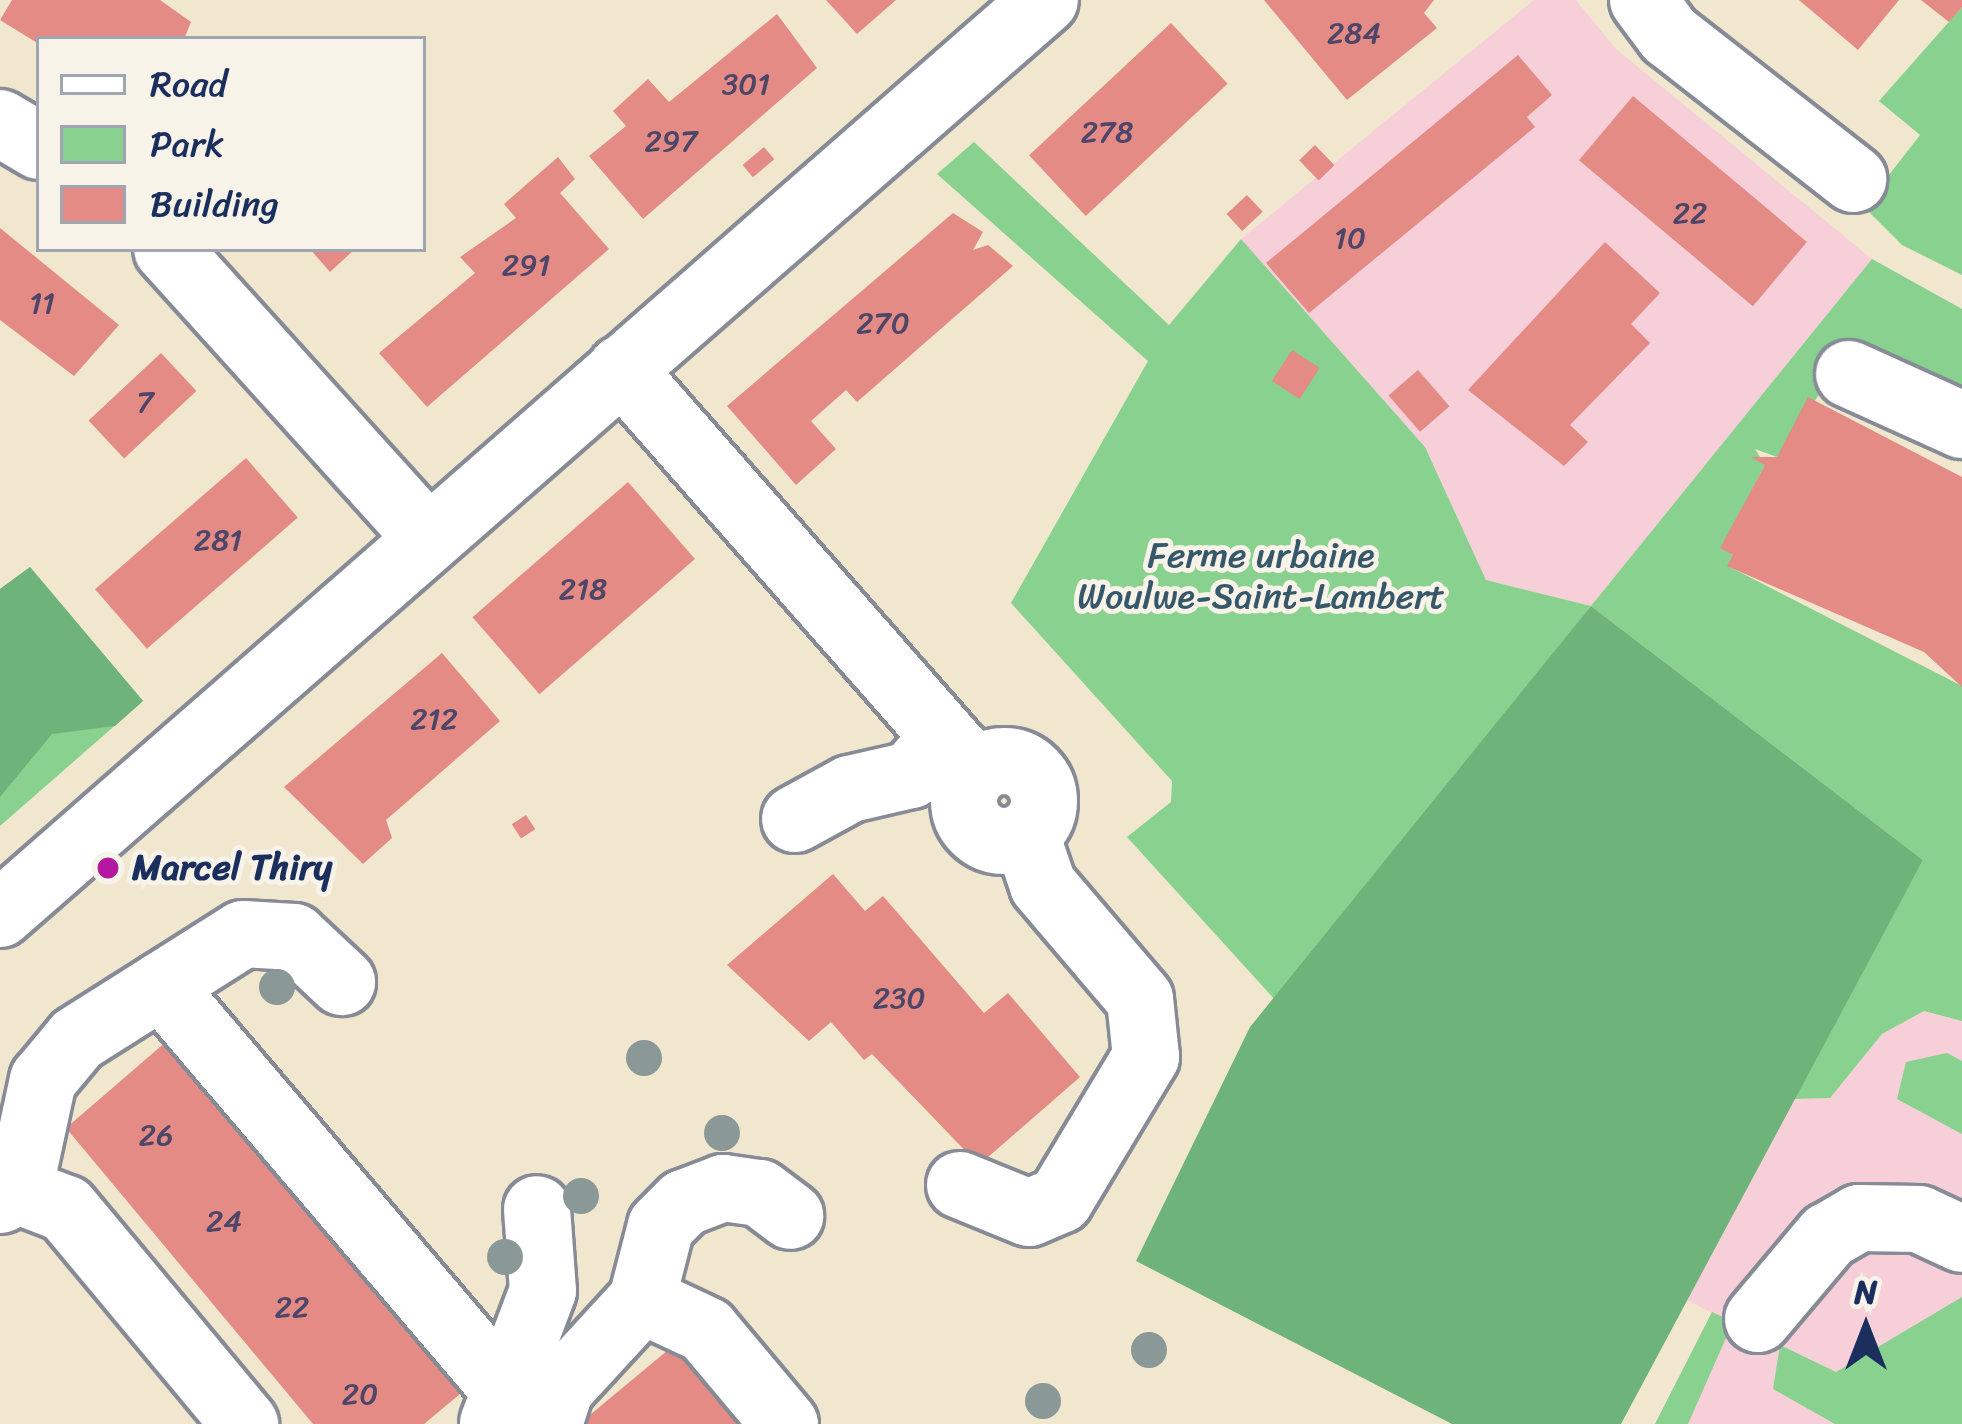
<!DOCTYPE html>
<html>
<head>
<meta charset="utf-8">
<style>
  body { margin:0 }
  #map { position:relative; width:1962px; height:1424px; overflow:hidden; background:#f1e7cf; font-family:Sriracha,sans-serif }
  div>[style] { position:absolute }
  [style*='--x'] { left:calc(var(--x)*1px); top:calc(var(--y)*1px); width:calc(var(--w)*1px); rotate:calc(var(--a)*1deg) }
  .built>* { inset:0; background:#f6cfd9 }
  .green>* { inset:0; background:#88d18e }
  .forest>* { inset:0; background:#6eb379 }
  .building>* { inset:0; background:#e48b85; transform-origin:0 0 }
  .roads { filter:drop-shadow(3px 0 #868b96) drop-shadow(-3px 0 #868b96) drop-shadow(0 3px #868b96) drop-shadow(0 -3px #868b96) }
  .minor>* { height:66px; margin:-33px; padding:0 33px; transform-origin:33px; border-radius:33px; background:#fff }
  .minor>.ring { margin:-33px; padding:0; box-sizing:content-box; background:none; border:66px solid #fff; border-radius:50% }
  .trees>* { width:36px; height:36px; margin:-18px; border-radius:50%; background:#8a9897 }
  .dots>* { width:33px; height:33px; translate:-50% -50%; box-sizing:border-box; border:6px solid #f7f3e8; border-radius:50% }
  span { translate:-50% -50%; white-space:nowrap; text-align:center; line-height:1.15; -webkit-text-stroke:10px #f7f3e8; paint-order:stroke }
  .number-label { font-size:30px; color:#4d4668 }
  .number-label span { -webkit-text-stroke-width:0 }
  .park-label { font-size:36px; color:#36586a }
  .poi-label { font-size:36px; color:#1b2f5e; font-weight:700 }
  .left { translate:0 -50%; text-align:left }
  .legend { position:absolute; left:36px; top:36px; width:390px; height:216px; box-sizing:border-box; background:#f7f3e8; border:3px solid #9fa5b1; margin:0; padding:15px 21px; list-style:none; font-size:36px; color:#1b2f5e }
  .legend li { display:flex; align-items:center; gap:24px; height:60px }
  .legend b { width:60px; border:3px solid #9fa5b1 }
  .north { position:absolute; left:1806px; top:1268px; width:120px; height:120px; -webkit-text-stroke:9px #f7f3e8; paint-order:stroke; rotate:0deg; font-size:33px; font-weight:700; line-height:48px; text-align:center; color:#1b2f5e }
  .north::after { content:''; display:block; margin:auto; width:42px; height:54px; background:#1b2f5e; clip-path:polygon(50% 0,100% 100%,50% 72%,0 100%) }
</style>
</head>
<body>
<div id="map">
  <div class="built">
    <i style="clip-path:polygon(1534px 0,1576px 0,1616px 49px,1872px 259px,1591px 606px,1486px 580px,1425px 447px,1241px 239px)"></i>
    <i style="clip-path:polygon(1924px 1011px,1962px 1021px,1962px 1424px,1655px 1424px,1712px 1313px,1687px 1300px,1792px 1099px,1830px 1098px,1882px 1034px)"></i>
  </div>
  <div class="green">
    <i style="clip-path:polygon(1962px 7px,1962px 275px,1902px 245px,1864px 207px,1920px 135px,1879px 101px)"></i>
    <i style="clip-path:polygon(974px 142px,1169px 325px,1241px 239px,1425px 447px,1486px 580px,1591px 606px,1872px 259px,1962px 309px,1962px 393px,1850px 349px,1777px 457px,1755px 449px,1765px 465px,1721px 548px,1733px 555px,1728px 566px,1962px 686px,1962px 1021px,1924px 1011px,1882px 1034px,1830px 1098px,1792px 1099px,1923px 860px,1591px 606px,1277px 1002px,1127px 837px,1171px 802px,1172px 781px,1011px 603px,1148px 361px,937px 174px)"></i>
    <i style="clip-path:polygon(30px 567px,143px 701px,0 826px,0 589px)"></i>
    <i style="clip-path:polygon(1947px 1053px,1962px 1061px,1962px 1134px,1897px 1099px,1906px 1062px)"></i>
    <i style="clip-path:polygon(1962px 1297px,1962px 1424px,1835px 1424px,1773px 1389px,1780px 1345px,1836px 1372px)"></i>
    <i style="clip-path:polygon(1712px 1312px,1733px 1322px,1688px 1424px,1655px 1424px)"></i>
  </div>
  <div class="forest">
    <i style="clip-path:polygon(30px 567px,143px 701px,115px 726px,52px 734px,0 797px,0 589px)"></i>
    <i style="clip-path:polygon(1591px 606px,1923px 860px,1621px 1424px,1452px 1424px,1136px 1261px,1250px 1027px)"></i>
  </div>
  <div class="building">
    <i style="clip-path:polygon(12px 0,160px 0,191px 22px,184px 39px,39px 44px,0 20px)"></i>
    <i style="clip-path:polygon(826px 0,896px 0,857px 34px)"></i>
    <i style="clip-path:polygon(1264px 0,1434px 0,1424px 13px,1437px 28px,1347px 100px)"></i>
    <i style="clip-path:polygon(1799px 0,1899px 0,1858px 50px)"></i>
    <i style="clip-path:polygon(1921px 0,1962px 0,1962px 7px,1949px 22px)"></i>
    <i style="clip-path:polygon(777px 14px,817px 68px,643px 219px,589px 156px,626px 126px,613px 111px,648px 79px,669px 102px)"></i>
    <i style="left:1171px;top:23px;width:83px;height:194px;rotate:47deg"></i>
    <i style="clip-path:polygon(1518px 55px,1552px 95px,1527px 117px,1535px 127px,1309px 313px,1266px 263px)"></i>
    <i style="left:1633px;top:96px;width:227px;height:84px;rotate:40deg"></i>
    <i style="left:1315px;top:145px;width:28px;height:22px;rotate:46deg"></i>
    <i style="left:764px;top:147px;width:16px;height:28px;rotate:50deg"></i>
    <i style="clip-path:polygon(558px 157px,575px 179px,560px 193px,609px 249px,427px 407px,379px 353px,475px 273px,460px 257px,516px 218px,504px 204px)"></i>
    <i style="left:1247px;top:195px;width:23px;height:28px;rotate:47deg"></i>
    <i style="clip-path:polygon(953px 213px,983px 232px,973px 250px,988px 245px,1013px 266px,857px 402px,846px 390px,811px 421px,836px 449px,796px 485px,727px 406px)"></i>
    <i style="clip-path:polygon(0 228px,119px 325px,74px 376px,0 320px)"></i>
    <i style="clip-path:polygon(1605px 242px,1660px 293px,1631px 324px,1650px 343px,1570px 425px,1588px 442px,1564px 466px,1468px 390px)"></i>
    <i style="clip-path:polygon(310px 249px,355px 249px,330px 272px)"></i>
    <i style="left:1292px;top:350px;width:33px;height:37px;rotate:33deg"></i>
    <i style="left:161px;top:353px;width:52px;height:99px;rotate:47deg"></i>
    <i style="left:1418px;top:370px;width:48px;height:39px;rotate:49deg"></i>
    <i style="clip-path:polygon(1808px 397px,1962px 477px,1962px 687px,1924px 652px,1727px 566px,1733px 555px,1720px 548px,1765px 465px,1751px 457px,1777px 457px)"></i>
    <i style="left:246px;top:458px;width:79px;height:200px;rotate:49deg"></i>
    <i style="left:628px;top:482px;width:102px;height:206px;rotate:49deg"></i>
    <i style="clip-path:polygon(442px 653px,500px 721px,386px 820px,392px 838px,363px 864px,284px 787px)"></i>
    <i style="left:526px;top:815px;width:17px;height:17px;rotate:57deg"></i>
    <i style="clip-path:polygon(833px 874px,865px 911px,883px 896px,984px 1013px,1008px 993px,1080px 1077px,979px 1165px,872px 1054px,864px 1060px,831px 1022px,809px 1041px,727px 965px)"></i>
    <i style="clip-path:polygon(167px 1041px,460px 1394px,424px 1424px,313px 1424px,66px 1128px)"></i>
    <i style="clip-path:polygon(674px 1345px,740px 1424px,579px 1424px)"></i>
  </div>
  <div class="roads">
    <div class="minor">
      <i style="--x:1643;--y:0;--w:44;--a:53.4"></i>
      <i style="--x:1669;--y:35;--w:234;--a:38"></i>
      <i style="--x:0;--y:123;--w:45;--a:30.5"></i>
      <i style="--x:167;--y:249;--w:383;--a:47.9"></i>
      <i style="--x:621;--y:369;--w:536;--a:48.7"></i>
      <i style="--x:1849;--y:374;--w:124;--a:24.3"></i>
      <i class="ring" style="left:964px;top:761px;width:14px;height:14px"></i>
      <i style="--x:795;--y:819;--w:63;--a:-28.6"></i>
      <i style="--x:850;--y:789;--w:63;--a:-12.9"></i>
      <i style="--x:911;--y:775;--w:48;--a:-49.3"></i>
      <i style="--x:0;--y:914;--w:1388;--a:-41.17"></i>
      <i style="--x:161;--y:986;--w:529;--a:49.6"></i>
      <i style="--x:960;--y:1185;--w:74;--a:22.1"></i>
      <i style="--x:1029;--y:1213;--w:34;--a:-23"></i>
      <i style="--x:1060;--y:1200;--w:167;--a:-59"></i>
      <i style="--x:1146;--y:1057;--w:58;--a:-95.9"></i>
      <i style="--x:1140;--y:999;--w:150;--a:-130.4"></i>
      <i style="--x:1043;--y:885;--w:53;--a:-108.8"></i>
      <i style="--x:19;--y:1191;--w:114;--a:-77.8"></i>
      <i style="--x:43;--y:1080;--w:53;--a:-50.3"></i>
      <i style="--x:77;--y:1039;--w:196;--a:-32.3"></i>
      <i style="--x:243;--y:934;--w:51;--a:3.4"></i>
      <i style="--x:294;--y:937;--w:66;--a:43.2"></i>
      <i style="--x:0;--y:1200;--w:21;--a:-25"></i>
      <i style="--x:19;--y:1191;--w:50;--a:21"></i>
      <i style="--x:66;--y:1209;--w:280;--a:50.2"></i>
      <i style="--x:642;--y:1300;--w:71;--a:25.1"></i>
      <i style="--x:706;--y:1330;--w:123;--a:50"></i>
      <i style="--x:1758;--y:1319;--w:109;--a:-49.9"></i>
      <i style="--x:1828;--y:1236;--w:36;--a:-30"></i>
      <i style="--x:1859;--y:1218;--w:60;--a:1"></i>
      <i style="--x:1919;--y:1219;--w:47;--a:24.9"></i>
      <i style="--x:493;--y:1423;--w:141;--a:-69.3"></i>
      <i style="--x:543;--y:1291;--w:82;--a:-94.2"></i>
      <i style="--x:549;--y:1424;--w:38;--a:-72"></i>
      <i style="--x:561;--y:1388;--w:120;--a:-47.4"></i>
      <i style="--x:642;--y:1300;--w:76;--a:-75.6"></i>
      <i style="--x:661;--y:1226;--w:33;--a:-45"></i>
      <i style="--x:684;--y:1203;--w:42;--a:-21"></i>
      <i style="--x:723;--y:1188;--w:37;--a:8"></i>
      <i style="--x:760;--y:1193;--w:38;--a:37"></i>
    </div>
  </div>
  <div class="trees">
    <i style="left:277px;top:987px"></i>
    <i style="left:644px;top:1058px"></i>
    <i style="left:722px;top:1133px"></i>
    <i style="left:581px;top:1196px"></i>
    <i style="left:505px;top:1257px"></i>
    <i style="left:1149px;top:1350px"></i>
    <i style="left:1043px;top:1401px"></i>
  </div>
  <div class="dots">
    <i style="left:108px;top:868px;background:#b5179e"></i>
  </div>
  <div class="number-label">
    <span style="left:1354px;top:33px">284</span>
    <span style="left:746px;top:84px">301</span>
    <span style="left:1107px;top:132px">278</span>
    <span style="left:671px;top:141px">297</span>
    <span style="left:1690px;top:213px">22</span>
    <span style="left:1350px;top:238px">10</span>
    <span style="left:526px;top:265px">291</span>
    <span style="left:42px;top:303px">11</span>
    <span style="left:883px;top:323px">270</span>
    <span style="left:145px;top:402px">7</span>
    <span style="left:218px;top:540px">281</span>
    <span style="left:583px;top:589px">218</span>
    <span style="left:434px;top:719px">212</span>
    <span style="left:899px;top:998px">230</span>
    <span style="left:156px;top:1135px">26</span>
    <span style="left:224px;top:1221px">24</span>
    <span style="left:292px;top:1307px">22</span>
    <span style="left:360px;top:1394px">20</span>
  </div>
  <div class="park-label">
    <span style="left:1261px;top:576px">Ferme urbaine<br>Woulwe-Saint-Lambert</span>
  </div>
  <div class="poi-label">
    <span class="left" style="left:132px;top:868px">Marcel Thiry</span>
  </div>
  <ul class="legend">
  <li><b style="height:15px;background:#fff"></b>Road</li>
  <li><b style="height:33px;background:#88d18e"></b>Park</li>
  <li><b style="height:33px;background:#e48b85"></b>Building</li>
  </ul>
  <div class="north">N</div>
</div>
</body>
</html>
